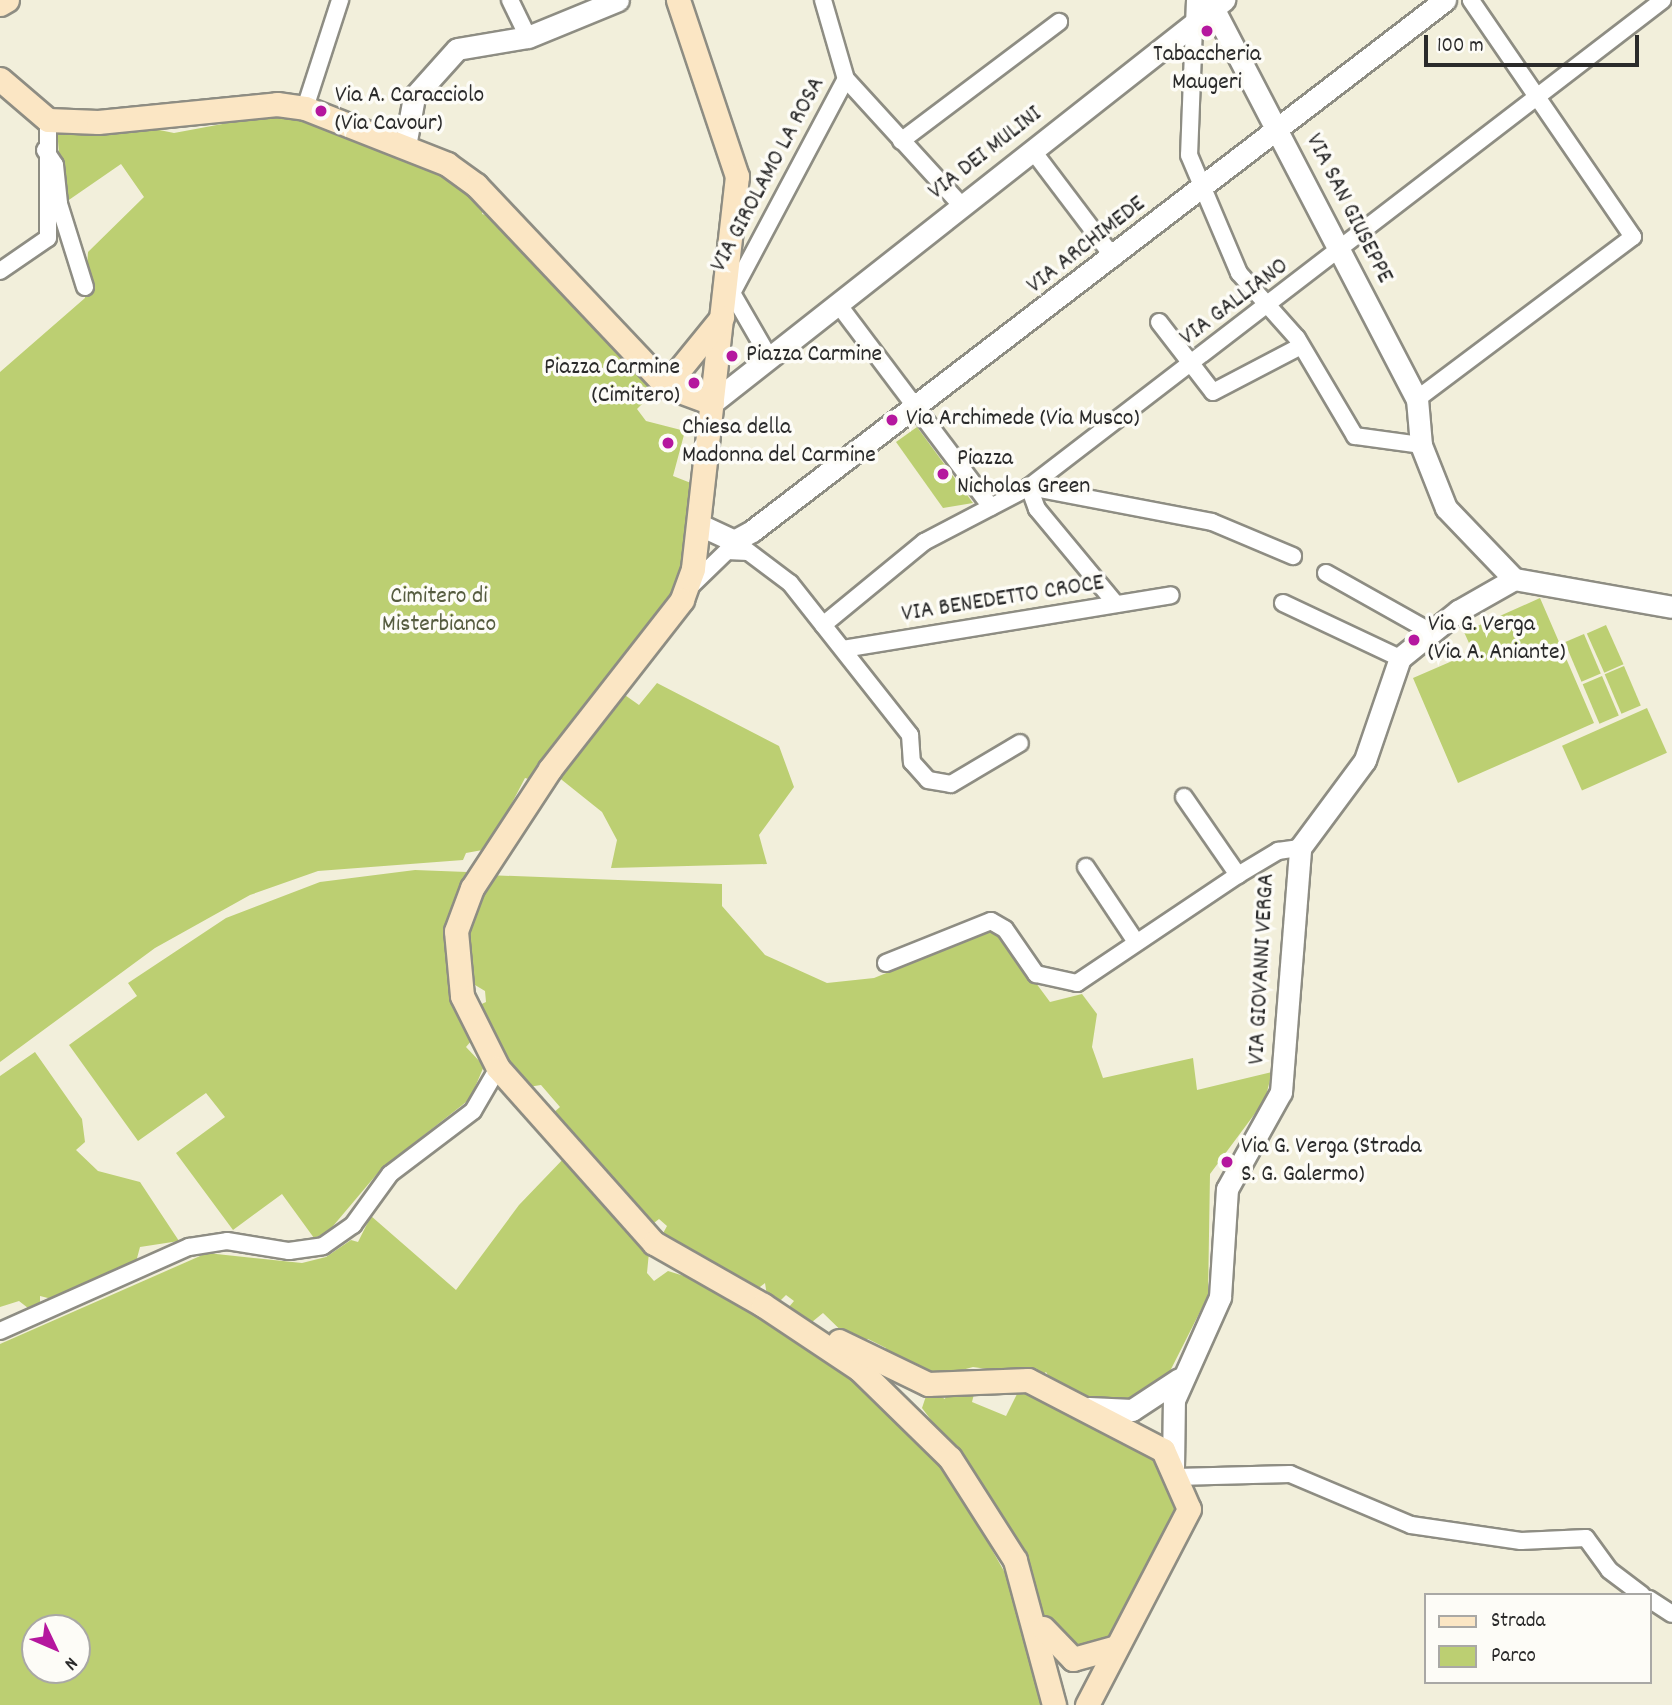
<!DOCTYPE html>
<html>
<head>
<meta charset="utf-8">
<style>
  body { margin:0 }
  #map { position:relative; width:1672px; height:1705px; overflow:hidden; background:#f2efdb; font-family:Dekko,sans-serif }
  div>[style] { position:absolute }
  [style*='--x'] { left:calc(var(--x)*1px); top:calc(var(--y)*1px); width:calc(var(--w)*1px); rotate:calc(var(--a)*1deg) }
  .green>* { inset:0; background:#bccf72; transform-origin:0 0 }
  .roads { filter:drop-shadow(2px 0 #8e8d83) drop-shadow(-2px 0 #8e8d83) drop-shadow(0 2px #8e8d83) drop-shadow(0 -2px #8e8d83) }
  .minor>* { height:16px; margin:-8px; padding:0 8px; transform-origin:8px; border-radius:8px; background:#fff }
  .tertiary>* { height:21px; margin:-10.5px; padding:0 10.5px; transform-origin:10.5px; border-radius:10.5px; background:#fff }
  .secondary>* { height:23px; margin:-11.5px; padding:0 11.5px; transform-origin:11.5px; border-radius:11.5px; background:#fbe6c4 }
  .dots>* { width:19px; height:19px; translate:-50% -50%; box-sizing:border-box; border:4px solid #fdfcf7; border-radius:50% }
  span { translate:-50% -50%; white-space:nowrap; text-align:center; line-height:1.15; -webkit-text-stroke:7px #fdfcf7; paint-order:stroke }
  .poi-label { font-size:24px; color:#2b2b2b }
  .left { translate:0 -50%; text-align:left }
  .right { translate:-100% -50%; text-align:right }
  .street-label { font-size:24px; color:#2b2b2b }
  .park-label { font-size:24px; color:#565c40 }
  .legend { position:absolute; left:1424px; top:1593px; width:228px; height:91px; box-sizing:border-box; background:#fdfcf7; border:2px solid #a9a8a5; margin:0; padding:9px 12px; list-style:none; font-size:21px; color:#2b2b2b }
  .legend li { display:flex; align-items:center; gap:14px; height:35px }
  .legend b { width:35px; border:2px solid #a9a8a5 }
  .north { position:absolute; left:21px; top:1614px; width:70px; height:70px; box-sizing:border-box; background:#fdfcf7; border:2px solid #a9a8a5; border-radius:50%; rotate:134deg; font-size:19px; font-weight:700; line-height:28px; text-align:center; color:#2b2b2b }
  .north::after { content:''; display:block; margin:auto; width:24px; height:32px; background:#b5179e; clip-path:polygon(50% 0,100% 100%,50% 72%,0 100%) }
  .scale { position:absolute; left:1424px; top:35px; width:215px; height:32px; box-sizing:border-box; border:4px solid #2b2b2b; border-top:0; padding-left:9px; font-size:21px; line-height:24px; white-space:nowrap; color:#2b2b2b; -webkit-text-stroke:5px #fdfcf7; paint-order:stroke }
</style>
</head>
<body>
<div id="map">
  <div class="green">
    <i style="clip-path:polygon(281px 113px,444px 173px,484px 206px,482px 214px,496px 218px,658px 388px,637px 409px,646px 421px,685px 431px,673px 476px,696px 485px,678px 589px,532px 780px,525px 778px,488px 849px,466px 853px,463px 860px,318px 871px,250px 895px,155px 948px,0 1062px,0 372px,85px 298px,88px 252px,144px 197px,121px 164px,63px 204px,57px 129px,140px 126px,174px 133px)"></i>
    <i style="clip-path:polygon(917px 427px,973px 503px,943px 508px,896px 442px)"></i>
    <i style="clip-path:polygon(1540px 598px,1594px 723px,1458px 783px,1413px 678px,1473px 652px,1464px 632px)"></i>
    <i style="left:1606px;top:625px;width:43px;height:21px;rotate:66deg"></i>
    <i style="left:1584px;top:634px;width:43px;height:21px;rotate:67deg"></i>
    <i style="left:1624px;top:666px;width:43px;height:21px;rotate:67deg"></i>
    <i style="left:1602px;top:676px;width:43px;height:21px;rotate:67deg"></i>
    <i style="clip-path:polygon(657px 683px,779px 746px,794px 787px,759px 835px,767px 864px,611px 868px,617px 840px,602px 812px,557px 776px,622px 693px,639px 705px)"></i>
    <i style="left:1647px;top:708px;width:49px;height:93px;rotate:66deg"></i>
    <i style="clip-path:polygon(415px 870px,467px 872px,443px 930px,472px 1040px,466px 1047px,484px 1066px,470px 1099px,382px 1168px,328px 1232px,314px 1238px,282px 1194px,233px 1230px,176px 1153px,225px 1117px,206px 1093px,138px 1141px,69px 1045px,137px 996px,128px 983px,226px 918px,320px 882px)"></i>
    <i style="clip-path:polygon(487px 875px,722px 884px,722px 906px,765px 955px,827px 983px,874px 978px,996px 929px,1050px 1002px,1082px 994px,1097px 1014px,1092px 1047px,1103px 1078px,1193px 1058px,1197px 1090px,1272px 1072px,1265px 1100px,1210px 1174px,1208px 1296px,1163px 1385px,1139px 1402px,1095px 1403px,1054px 1385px,1046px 1372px,1040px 1377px,1036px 1368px,1031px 1375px,973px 1367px,936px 1377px,883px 1356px,886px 1348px,868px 1339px,854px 1343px,823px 1313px,812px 1322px,788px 1308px,794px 1301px,786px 1295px,778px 1303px,767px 1296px,765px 1283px,755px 1291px,661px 1237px,667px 1226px,659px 1219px,649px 1227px,552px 1114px,560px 1107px,541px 1085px,528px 1087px,509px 1067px,473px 1008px,486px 1002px,485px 991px,470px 982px,465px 939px)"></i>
    <i style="clip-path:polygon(35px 1052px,82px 1119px,85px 1142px,76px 1150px,98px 1171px,140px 1182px,179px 1241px,140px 1247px,136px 1262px,52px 1299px,40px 1296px,40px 1303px,28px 1308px,19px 1301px,0 1307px,0 1076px)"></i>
    <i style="clip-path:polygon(evenodd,567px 1155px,649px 1252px,647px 1273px,654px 1281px,668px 1271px,684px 1276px,797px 1337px,886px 1403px,941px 1460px,1021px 1601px,1046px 1705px,0 1705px,0 1344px,207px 1253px,302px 1263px,326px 1257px,351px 1240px,358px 1242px,371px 1216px,456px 1290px,519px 1205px,567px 1155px,35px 1628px,77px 1628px,77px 1670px,35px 1670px,35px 1628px)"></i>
    <i style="clip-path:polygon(976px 1386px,972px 1402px,1006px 1416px,1021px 1386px,1146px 1442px,1180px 1502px,1108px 1641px,1088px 1654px,1053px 1636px,998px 1509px,922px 1408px,928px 1390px,945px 1399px,947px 1389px)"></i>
  </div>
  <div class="roads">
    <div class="minor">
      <i style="--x:510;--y:0;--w:41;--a:64.1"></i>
      <i style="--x:823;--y:0;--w:82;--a:73.8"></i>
      <i style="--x:846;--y:79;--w:172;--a:47.6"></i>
      <i style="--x:1195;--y:0;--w:155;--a:92.2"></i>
      <i style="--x:1189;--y:155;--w:128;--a:67"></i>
      <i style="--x:1239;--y:273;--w:87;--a:48.3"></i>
      <i style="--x:1297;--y:338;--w:114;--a:59.4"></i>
      <i style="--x:1355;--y:436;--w:67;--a:7.8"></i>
      <i style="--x:305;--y:108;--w:114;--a:-72"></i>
      <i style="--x:901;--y:141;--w:198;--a:-37"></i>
      <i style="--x:45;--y:150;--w:18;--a:56"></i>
      <i style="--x:55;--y:165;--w:39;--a:84"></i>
      <i style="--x:59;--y:204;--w:87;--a:72.6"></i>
      <i style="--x:1033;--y:151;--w:134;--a:52.9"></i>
      <i style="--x:0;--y:271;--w:58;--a:-34.5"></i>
      <i style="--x:48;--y:238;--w:118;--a:-90"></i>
      <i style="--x:732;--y:293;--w:242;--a:-62"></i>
      <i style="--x:725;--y:298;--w:9;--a:-36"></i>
      <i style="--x:732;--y:293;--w:74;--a:60"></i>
      <i style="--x:838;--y:304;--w:254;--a:53"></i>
      <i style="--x:1159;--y:322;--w:88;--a:52.4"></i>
      <i style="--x:1213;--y:392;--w:99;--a:-27.6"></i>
      <i style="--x:1417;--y:399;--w:270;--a:-36.9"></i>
      <i style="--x:1633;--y:237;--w:287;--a:-124.4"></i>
      <i style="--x:734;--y:541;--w:70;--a:36.9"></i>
      <i style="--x:790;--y:583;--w:194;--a:51.7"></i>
      <i style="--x:910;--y:735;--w:27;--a:86"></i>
      <i style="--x:912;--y:762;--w:24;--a:48"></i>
      <i style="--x:928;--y:780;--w:23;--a:10"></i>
      <i style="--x:951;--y:784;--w:80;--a:-30.7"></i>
      <i style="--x:1326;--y:573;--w:120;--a:29.3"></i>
      <i style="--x:693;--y:584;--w:47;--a:-44.1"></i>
      <i style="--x:727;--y:551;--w:21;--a:3"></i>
      <i style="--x:1283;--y:603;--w:129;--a:25.2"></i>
      <i style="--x:1116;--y:604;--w:124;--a:-129.7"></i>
      <i style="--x:1037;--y:509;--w:23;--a:-110"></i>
      <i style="--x:1029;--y:487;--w:186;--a:10.8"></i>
      <i style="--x:1212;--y:522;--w:88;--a:22.8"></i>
      <i style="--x:823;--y:625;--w:131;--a:-39.4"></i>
      <i style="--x:924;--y:542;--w:119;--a:-27.6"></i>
      <i style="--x:1029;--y:487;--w:799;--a:-37.53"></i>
      <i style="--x:843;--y:649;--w:332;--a:-9.3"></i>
      <i style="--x:1184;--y:797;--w:95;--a:55.3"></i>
      <i style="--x:1086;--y:867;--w:90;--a:56.3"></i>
      <i style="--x:886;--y:963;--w:113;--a:-21.8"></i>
      <i style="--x:991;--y:921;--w:16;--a:30"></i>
      <i style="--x:1005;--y:929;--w:55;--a:55.4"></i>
      <i style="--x:1036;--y:974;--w:42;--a:12.4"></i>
      <i style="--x:1077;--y:983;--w:194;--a:-33.9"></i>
      <i style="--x:1238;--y:875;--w:47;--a:-31"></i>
      <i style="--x:1278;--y:851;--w:22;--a:-8"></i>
      <i style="--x:0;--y:1331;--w:207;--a:-24"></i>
      <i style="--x:189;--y:1247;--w:38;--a:-9"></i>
      <i style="--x:227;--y:1241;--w:63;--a:9.2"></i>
      <i style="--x:289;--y:1251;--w:34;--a:-8"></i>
      <i style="--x:323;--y:1246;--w:37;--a:-35"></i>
      <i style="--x:353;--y:1225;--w:63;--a:-54"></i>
      <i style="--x:390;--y:1174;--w:104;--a:-37.2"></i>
      <i style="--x:473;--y:1111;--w:50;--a:-59.8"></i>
      <i style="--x:1176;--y:1477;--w:114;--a:-1.5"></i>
      <i style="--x:1290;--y:1474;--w:131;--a:22.9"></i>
      <i style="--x:1411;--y:1525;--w:111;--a:8.3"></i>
      <i style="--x:1521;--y:1541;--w:65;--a:-2.6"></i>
      <i style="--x:1586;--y:1538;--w:39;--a:54"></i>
      <i style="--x:1609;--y:1570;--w:41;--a:37.1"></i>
      <i style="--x:1649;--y:1599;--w:27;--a:33"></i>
    </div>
    <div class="tertiary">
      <i style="--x:1209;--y:0;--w:450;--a:62.5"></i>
      <i style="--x:1417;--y:399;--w:46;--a:85"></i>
      <i style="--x:1421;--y:445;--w:68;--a:68.4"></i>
      <i style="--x:1446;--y:508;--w:98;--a:46.2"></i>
      <i style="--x:1514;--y:579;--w:160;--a:10"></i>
      <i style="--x:405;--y:146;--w:50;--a:-79.6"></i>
      <i style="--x:414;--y:97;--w:64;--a:-48.1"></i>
      <i style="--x:457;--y:49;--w:72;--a:-9.6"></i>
      <i style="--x:528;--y:37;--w:97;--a:-22.3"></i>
      <i style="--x:712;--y:403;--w:652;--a:-38.21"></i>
      <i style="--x:700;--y:525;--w:38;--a:25"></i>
      <i style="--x:734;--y:541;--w:21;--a:-29"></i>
      <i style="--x:752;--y:531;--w:873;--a:-37.46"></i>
      <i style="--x:1089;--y:1408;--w:43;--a:2.7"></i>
      <i style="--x:1132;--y:1410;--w:56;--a:-33.4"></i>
      <i style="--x:1173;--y:1468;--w:68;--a:-89.2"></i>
      <i style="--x:1174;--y:1400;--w:113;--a:-65.9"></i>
      <i style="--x:1220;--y:1297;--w:108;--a:-86.3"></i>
      <i style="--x:1227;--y:1189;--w:111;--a:-60.9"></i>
      <i style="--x:1281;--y:1092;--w:245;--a:-85.5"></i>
      <i style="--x:1300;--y:848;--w:109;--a:-53.5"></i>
      <i style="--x:1365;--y:760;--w:108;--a:-71.1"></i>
      <i style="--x:1400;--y:658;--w:75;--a:-39"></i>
      <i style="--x:1458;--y:611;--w:64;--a:-29.7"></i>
    </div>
    <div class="secondary">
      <i style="--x:678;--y:0;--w:186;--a:71.5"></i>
      <i style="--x:737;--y:176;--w:395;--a:96.4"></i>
      <i style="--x:693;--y:569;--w:33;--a:110"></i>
      <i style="--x:682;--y:600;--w:214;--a:128"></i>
      <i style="--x:550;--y:769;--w:142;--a:123.2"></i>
      <i style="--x:472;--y:888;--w:46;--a:110.4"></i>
      <i style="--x:456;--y:931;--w:65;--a:84.7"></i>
      <i style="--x:462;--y:996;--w:80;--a:63.4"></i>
      <i style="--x:498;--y:1068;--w:234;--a:48.3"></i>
      <i style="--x:654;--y:1243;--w:125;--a:29.6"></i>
      <i style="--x:763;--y:1305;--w:115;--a:33.7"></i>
      <i style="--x:859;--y:1369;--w:127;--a:44.4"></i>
      <i style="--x:950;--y:1458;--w:121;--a:57.5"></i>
      <i style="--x:1015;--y:1560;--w:150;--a:74.9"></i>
      <i style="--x:0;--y:4;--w:8;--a:-30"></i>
      <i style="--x:0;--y:79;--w:63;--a:40.5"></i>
      <i style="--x:48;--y:120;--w:50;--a:2.3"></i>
      <i style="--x:98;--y:122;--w:180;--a:-5.7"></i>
      <i style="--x:277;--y:104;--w:28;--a:8"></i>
      <i style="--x:305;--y:108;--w:153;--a:21.5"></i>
      <i style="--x:447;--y:164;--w:36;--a:36"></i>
      <i style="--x:476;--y:185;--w:277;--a:46.6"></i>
      <i style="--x:666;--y:386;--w:49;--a:20.3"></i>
      <i style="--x:666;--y:386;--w:89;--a:-50.9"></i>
      <i style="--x:839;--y:1341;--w:99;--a:25.8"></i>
      <i style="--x:928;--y:1384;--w:100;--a:-2.3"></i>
      <i style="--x:1028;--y:1380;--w:152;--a:27.4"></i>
      <i style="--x:1163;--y:1450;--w:64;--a:66.2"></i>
      <i style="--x:1189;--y:1509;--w:221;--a:117.5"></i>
      <i style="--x:1043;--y:1628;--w:43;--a:45.9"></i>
      <i style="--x:1073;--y:1659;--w:41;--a:-15.4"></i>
    </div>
  </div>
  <div class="dots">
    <i style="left:1207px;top:31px;background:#b5179e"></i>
    <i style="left:321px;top:111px;background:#b5179e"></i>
    <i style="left:732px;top:356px;background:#b5179e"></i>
    <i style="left:694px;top:383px;background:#b5179e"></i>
    <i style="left:892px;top:420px;background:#b5179e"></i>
    <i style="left:668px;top:443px;background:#b5179e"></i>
    <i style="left:943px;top:474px;background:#b5179e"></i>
    <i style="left:1414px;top:640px;background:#b5179e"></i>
    <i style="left:1227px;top:1162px;background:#b5179e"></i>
  </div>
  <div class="poi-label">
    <span style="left:1207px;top:70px">Tabaccheria<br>Maugeri</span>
    <span class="left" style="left:335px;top:111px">Via A. Caracciolo<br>(Via Cavour)</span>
    <span class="left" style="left:746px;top:356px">Piazza Carmine</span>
    <span class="right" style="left:680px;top:383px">Piazza Carmine<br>(Cimitero)</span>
    <span class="left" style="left:906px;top:420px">Via Archimede (Via Musco)</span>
    <span class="left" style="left:682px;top:443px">Chiesa della<br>Madonna del Carmine</span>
    <span class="left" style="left:957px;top:474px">Piazza<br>Nicholas Green</span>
    <span class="left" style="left:1428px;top:640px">Via G. Verga<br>(Via A. Aniante)</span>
    <span class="left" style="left:1241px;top:1162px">Via G. Verga (Strada<br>S. G. Galermo)</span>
  </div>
  <div class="street-label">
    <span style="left:986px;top:154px;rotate:-38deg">VIA DEI MULINI</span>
    <span style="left:769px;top:175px;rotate:-62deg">VIA GIROLAMO LA ROSA</span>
    <span style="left:1348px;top:209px;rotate:63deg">VIA SAN GIUSEPPE</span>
    <span style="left:1087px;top:246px;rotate:-38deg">VIA ARCHIMEDE</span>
    <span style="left:1235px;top:303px;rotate:-37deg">VIA GALLIANO</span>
    <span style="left:1003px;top:600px;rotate:-9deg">VIA BENEDETTO CROCE</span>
    <span style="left:1263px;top:969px;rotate:-87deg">VIA GIOVANNI VERGA</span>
  </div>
  <div class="park-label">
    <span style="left:439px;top:612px">Cimitero di<br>Misterbianco</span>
  </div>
  <ul class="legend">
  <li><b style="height:9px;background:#fbe6c4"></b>Strada</li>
  <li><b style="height:19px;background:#bccf72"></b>Parco</li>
  </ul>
  <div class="north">N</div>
  <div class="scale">100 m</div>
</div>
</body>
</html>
